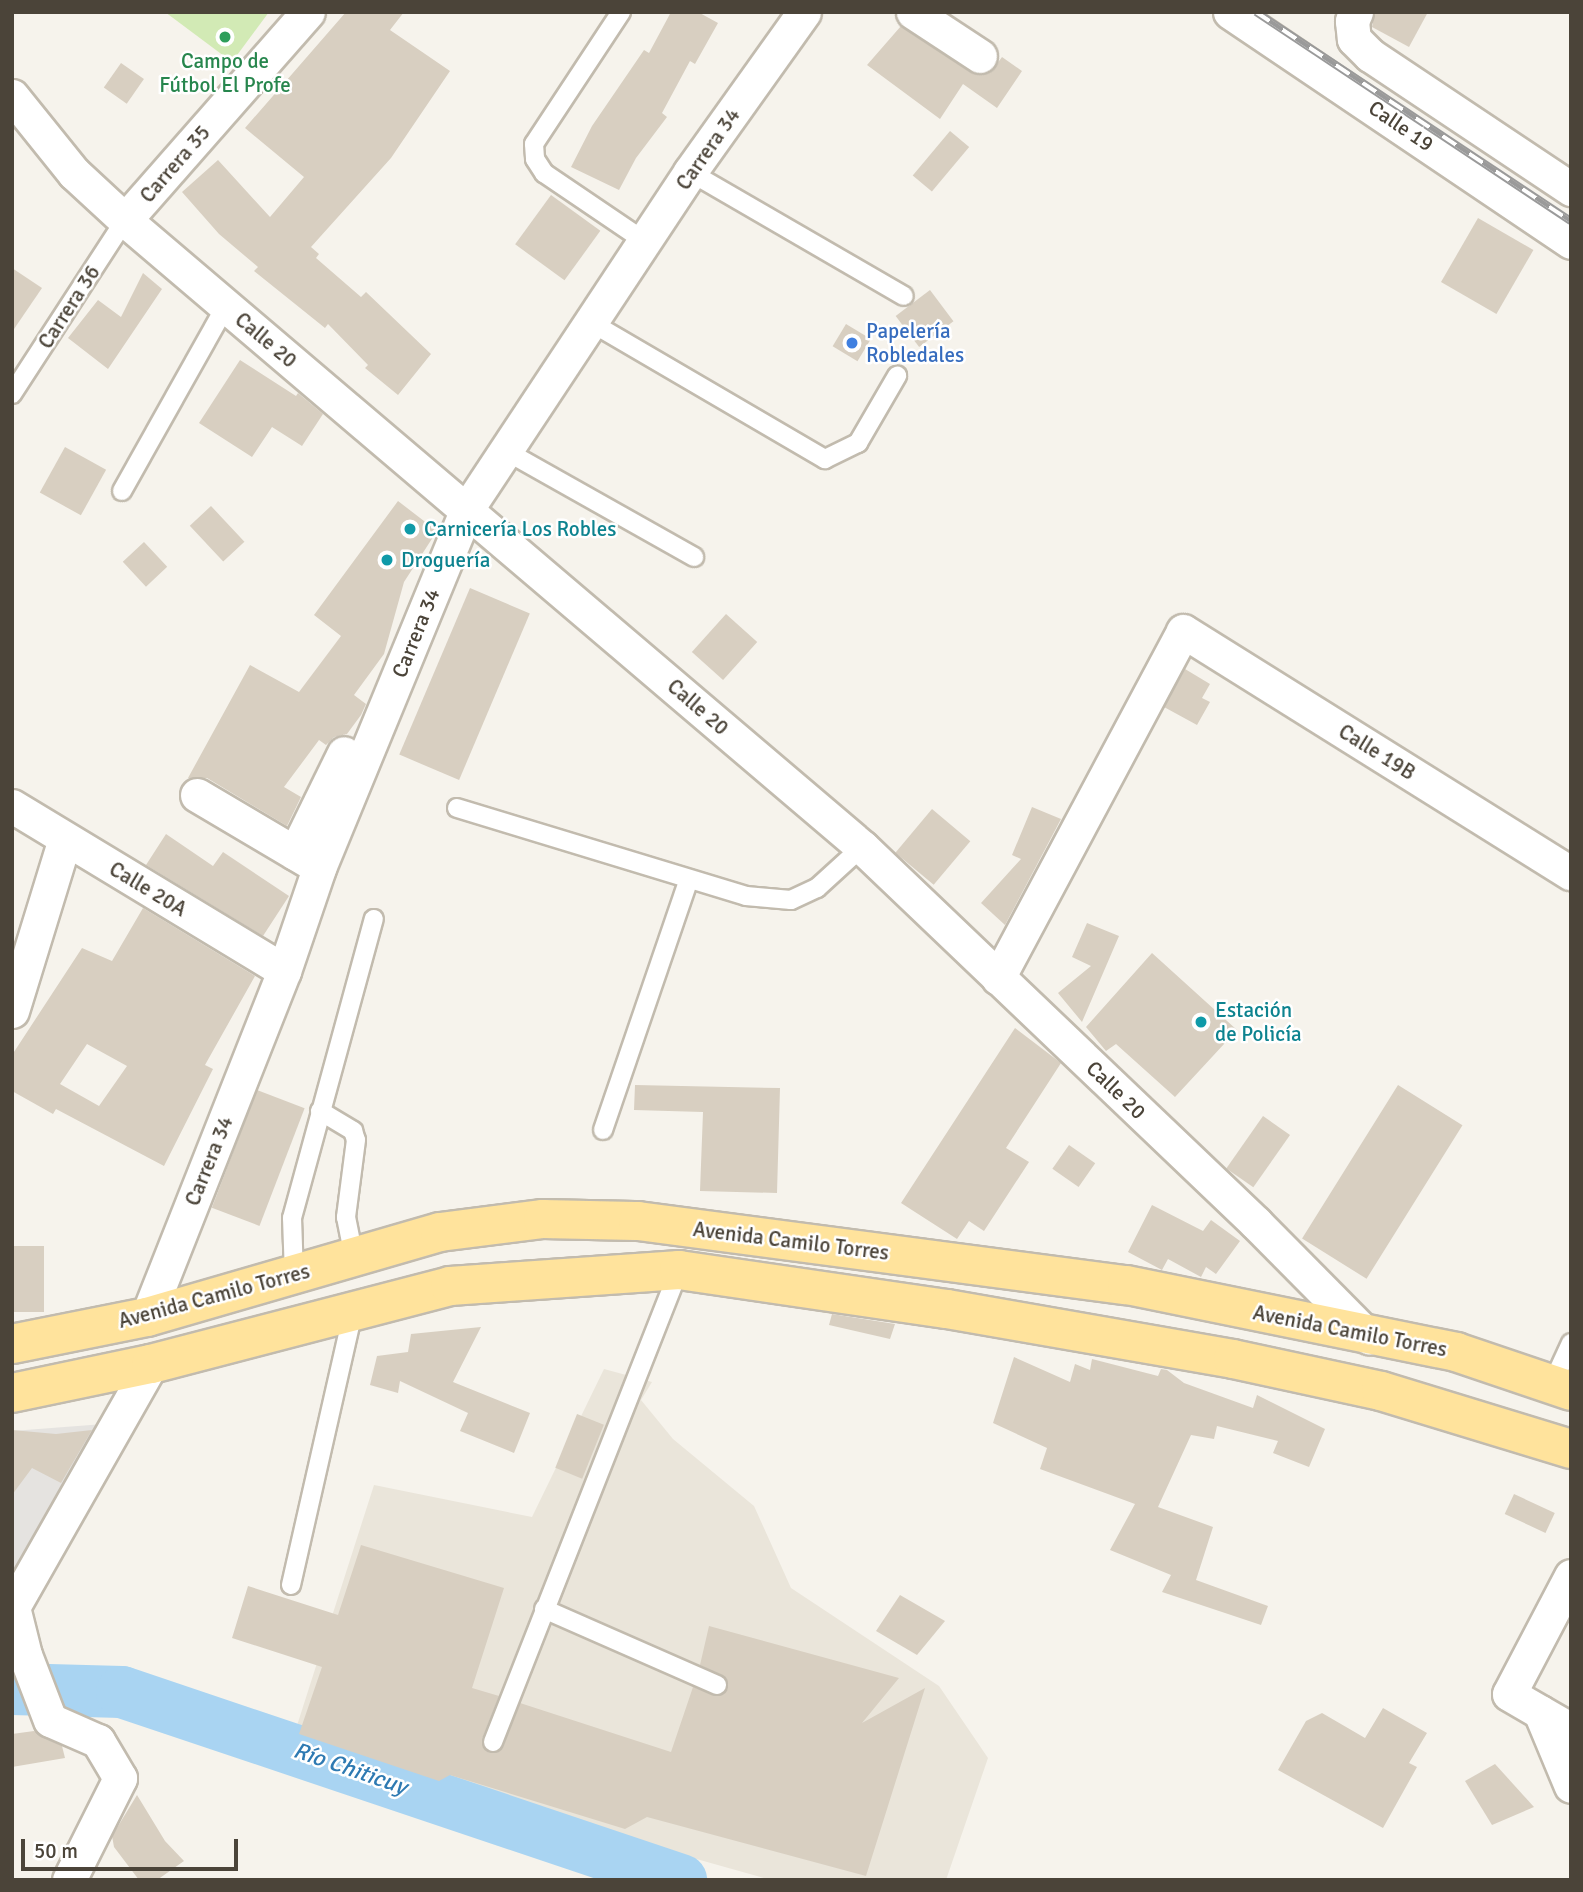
<!DOCTYPE html>
<html>
<head>
<meta charset="utf-8">
<style>
  body { margin:0 }
  #map { position:relative; width:1583px; height:1892px; overflow:hidden; background:#f6f3ec; font-family:Signika,sans-serif }
  div>[style] { position:absolute }
  [style*='--x'] { left:calc(var(--x)*1px); top:calc(var(--y)*1px); width:calc(var(--w)*1px); rotate:calc(var(--a)*1deg) }
  .residential>* { inset:0; background:#eae5da }
  .green>* { inset:0; background:#d2eab5 }
  .parking>* { inset:0; background:#e5e3e0 }
  .river>* { height:52px; margin:-26px; padding:0 26px; transform-origin:26px; border-radius:26px; background:#a9d4f2 }
  .building>* { inset:0; background:#d8cfc1; transform-origin:0 0 }
  .roads { filter:drop-shadow(2px 0 #c2bbae) drop-shadow(-2px 0 #c2bbae) drop-shadow(0 2px #c2bbae) drop-shadow(0 -2px #c2bbae) }
  .service>* { height:18px; margin:-9px; padding:0 9px; transform-origin:9px; border-radius:9px; background:#fff }
  .minor>* { height:33px; margin:-16.5px; padding:0 16.5px; transform-origin:16.5px; border-radius:16.5px; background:#fff }
  .primary>* { height:38px; margin:-19px; padding:0 19px; transform-origin:19px; border-radius:19px; background:#ffe39c }
  .rail>* { height:8px; margin-top:-4px; transform-origin:0; background:repeating-linear-gradient(90deg,#fff 0 16px,#9a9a9a 0 32px); box-sizing:border-box; border-block:2px solid #9a9a9a }
  .dots>* { width:19px; height:19px; translate:-50% -50%; box-sizing:border-box; border:4px solid #fff; border-radius:50% }
  span { translate:-50% -50%; white-space:nowrap; text-align:center; line-height:1.15; -webkit-text-stroke:5px #fff; paint-order:stroke }
  .leisure-label { font-size:21px; color:#27864d }
  .street-label { font-size:21px; color:#4b4439 }
  .shop-label { font-size:21px; color:#366cbe }
  .left { translate:0 -50%; text-align:left }
  .culture-label { font-size:21px; color:#0d838f }
  .water-label { font-size:23px; color:#2e7ab2; font-style:italic }
  .frame { position:absolute; inset:0; border:14px solid #4b4439; pointer-events:none }
  .scale { position:absolute; left:21px; top:1839px; width:217px; height:32px; box-sizing:border-box; border:4px solid #4b4439; border-top:0; padding-left:9px; font-size:21px; line-height:24px; white-space:nowrap; color:#4b4439; -webkit-text-stroke:5px #fff; paint-order:stroke }
</style>
</head>
<body>
<div id="map">
  <div class="residential">
    <i style="clip-path:polygon(604px 1369px,652px 1382px,641px 1400px,673px 1439px,754px 1506px,791px 1588px,939px 1686px,988px 1758px,946px 1880px,771px 1880px,501px 1804px,293px 1738px,374px 1485px,532px 1517px)"></i>
  </div>
  <div class="green">
    <i style="clip-path:polygon(165px 12px,269px 12px,232px 62px)"></i>
  </div>
  <div class="parking">
    <i style="clip-path:polygon(104px 1424px,12px 1595px,12px 1431px)"></i>
  </div>
  <div class="river">
    <i style="--x:12;--y:1689;--w:110;--a:1.6"></i>
    <i style="--x:122;--y:1692;--w:590;--a:18.59"></i>
  </div>
  <div class="building">
    <i style="clip-path:polygon(346px 12px,404px 12px,390px 30px,450px 71px,391px 158px,311px 247px,319px 254px,316px 258px,361px 297px,366px 292px,431px 354px,398px 395px,365px 368px,368px 365px,328px 324px,325px 328px,254px 271px,258px 267px,219px 234px,182px 192px,218px 160px,270px 217px,304px 177px,245px 128px)"></i>
    <i style="clip-path:polygon(671px 12px,698px 12px,718px 23px,695px 64px,690px 61px,662px 113px,667px 117px,636px 158px,619px 190px,571px 167px,592px 126px,644px 50px,649px 53px)"></i>
    <i style="clip-path:polygon(1375px 12px,1428px 12px,1409px 47px,1372px 27px)"></i>
    <i style="clip-path:polygon(901px 26px,970px 72px,991px 72px,1002px 57px,1022px 71px,997px 108px,963px 84px,940px 119px,867px 65px)"></i>
    <i style="left:121px;top:63px;width:28px;height:30px;rotate:35deg"></i>
    <i style="left:950px;top:131px;width:25px;height:58px;rotate:40deg"></i>
    <i style="left:551px;top:195px;width:61px;height:61px;rotate:36deg"></i>
    <i style="left:1478px;top:218px;width:64px;height:74px;rotate:30deg"></i>
    <i style="clip-path:polygon(12px 268px,42px 288px,12px 332px)"></i>
    <i style="clip-path:polygon(143px 273px,162px 289px,108px 369px,68px 338px,98px 300px,121px 317px)"></i>
    <i style="left:930px;top:290px;width:39px;height:43px;rotate:53deg"></i>
    <i style="left:846px;top:324px;width:29px;height:26px;rotate:31deg"></i>
    <i style="clip-path:polygon(240px 360px,296px 396px,298px 393px,323px 414px,302px 446px,272px 427px,252px 457px,199px 423px)"></i>
    <i style="left:65px;top:447px;width:47px;height:52px;rotate:29deg"></i>
    <i style="clip-path:polygon(398px 501px,437px 531px,404px 582px,384px 654px,354px 695px,366px 704px,361px 715px,347px 734px,334px 737px,326px 745px,319px 740px,284px 787px,301px 797px,287px 826px,207px 778px,188px 778px,250px 665px,299px 692px,341px 636px,314px 615px)"></i>
    <i style="left:211px;top:506px;width:49px;height:29px;rotate:47deg"></i>
    <i style="left:144px;top:542px;width:34px;height:29px;rotate:47deg"></i>
    <i style="left:470px;top:588px;width:65px;height:181px;rotate:23deg"></i>
    <i style="left:726px;top:614px;width:42px;height:51px;rotate:42deg"></i>
    <i style="clip-path:polygon(1185px 669px,1210px 684px,1202px 698px,1210px 702px,1197px 725px,1164px 707px)"></i>
    <i style="clip-path:polygon(1032px 807px,1061px 819px,1005px 925px,981px 903px,1021px 859px,1012px 855px)"></i>
    <i style="left:932px;top:809px;width:50px;height:57px;rotate:40deg"></i>
    <i style="clip-path:polygon(166px 834px,213px 866px,223px 852px,289px 896px,263px 936px,146px 865px)"></i>
    <i style="clip-path:polygon(evenodd,143px 908px,255px 976px,205px 1065px,213px 1069px,164px 1166px,56px 1109px,53px 1114px,12px 1091px,12px 1055px,82px 948px,112px 961px,143px 908px,87px 1044px,127px 1066px,99px 1106px,60px 1084px,87px 1044px)"></i>
    <i style="clip-path:polygon(1087px 923px,1119px 936px,1082px 1022px,1058px 993px,1091px 966px,1072px 957px)"></i>
    <i style="clip-path:polygon(1152px 953px,1237px 1030px,1175px 1097px,1116px 1044px,1106px 1051px,1086px 1027px)"></i>
    <i style="clip-path:polygon(1015px 1028px,1061px 1063px,1006px 1148px,1029px 1162px,984px 1231px,969px 1221px,957px 1239px,901px 1203px)"></i>
    <i style="clip-path:polygon(635px 1085px,780px 1088px,777px 1193px,700px 1191px,703px 1112px,634px 1110px)"></i>
    <i style="left:1398px;top:1085px;width:76px;height:181px;rotate:32deg"></i>
    <i style="left:257px;top:1090px;width:51px;height:126px;rotate:21deg"></i>
    <i style="left:1263px;top:1116px;width:33px;height:64px;rotate:35deg"></i>
    <i style="left:1069px;top:1145px;width:32px;height:29px;rotate:35deg"></i>
    <i style="clip-path:polygon(1152px 1205px,1203px 1231px,1211px 1220px,1240px 1241px,1216px 1274px,1206px 1267px,1201px 1277px,1168px 1259px,1162px 1270px,1128px 1252px)"></i>
    <i style="left:12px;top:1246px;width:32px;height:66px"></i>
    <i style="clip-path:polygon(832px 1314px,895px 1324px,890px 1339px,829px 1325px)"></i>
    <i style="clip-path:polygon(481px 1327px,453px 1382px,530px 1413px,514px 1453px,460px 1431px,468px 1413px,400px 1381px,398px 1393px,370px 1385px,377px 1356px,408px 1352px,411px 1334px)"></i>
    <i style="clip-path:polygon(1014px 1357px,1070px 1382px,1075px 1364px,1090px 1370px,1092px 1359px,1158px 1376px,1161px 1369px,1167px 1370px,1184px 1383px,1253px 1408px,1257px 1395px,1325px 1429px,1309px 1467px,1273px 1453px,1278px 1441px,1217px 1426px,1214px 1439px,1191px 1435px,1158px 1507px,1213px 1527px,1196px 1580px,1268px 1606px,1261px 1625px,1162px 1592px,1171px 1575px,1110px 1550px,1135px 1504px,1040px 1469px,1047px 1448px,993px 1423px)"></i>
    <i style="left:577px;top:1414px;width:29px;height:58px;rotate:22deg"></i>
    <i style="clip-path:polygon(12px 1430px,56px 1434px,92px 1430px,61px 1483px,32px 1468px,12px 1495px)"></i>
    <i style="left:1514px;top:1494px;width:45px;height:22px;rotate:25deg"></i>
    <i style="clip-path:polygon(361px 1545px,504px 1588px,472px 1688px,499px 1696px,482px 1739px,489px 1753px,503px 1747px,520px 1703px,671px 1752px,693px 1687px,718px 1696px,728px 1689px,726px 1678px,700px 1665px,709px 1626px,899px 1678px,862px 1723px,925px 1688px,866px 1876px,647px 1817px,625px 1829px,450px 1775px,439px 1781px,299px 1734px,322px 1667px,232px 1638px,248px 1586px,338px 1615px)"></i>
    <i style="clip-path:polygon(900px 1595px,945px 1621px,917px 1655px,876px 1631px)"></i>
    <i style="clip-path:polygon(1383px 1708px,1427px 1733px,1409px 1763px,1417px 1767px,1383px 1828px,1278px 1770px,1306px 1721px,1322px 1713px,1365px 1738px)"></i>
    <i style="clip-path:polygon(34px 1731px,62px 1746px,65px 1758px,12px 1767px,12px 1734px)"></i>
    <i style="clip-path:polygon(1495px 1764px,1534px 1807px,1492px 1825px,1465px 1781px)"></i>
    <i style="clip-path:polygon(137px 1795px,165px 1841px,184px 1861px,157px 1880px,139px 1880px,114px 1847px,112px 1836px)"></i>
  </div>
  <div class="roads">
    <div class="service">
      <i style="--x:621;--y:12;--w:158;--a:123.4"></i>
      <i style="--x:534;--y:144;--w:15;--a:86"></i>
      <i style="--x:535;--y:159;--w:17;--a:57"></i>
      <i style="--x:544;--y:173;--w:123;--a:34.1"></i>
      <i style="--x:690;--y:172;--w:247;--a:30.1"></i>
      <i style="--x:592;--y:323;--w:270;--a:30.3"></i>
      <i style="--x:825;--y:459;--w:37;--a:-26"></i>
      <i style="--x:858;--y:443;--w:78;--a:-59.8"></i>
      <i style="--x:12;--y:394;--w:207;--a:-57"></i>
      <i style="--x:506;--y:451;--w:216;--a:29.4"></i>
      <i style="--x:122;--y:491;--w:212;--a:-60.7"></i>
      <i style="--x:457;--y:808;--w:302;--a:16.9"></i>
      <i style="--x:746;--y:896;--w:45;--a:5.1"></i>
      <i style="--x:791;--y:900;--w:29;--a:-25"></i>
      <i style="--x:817;--y:888;--w:61;--a:-42.3"></i>
      <i style="--x:320;--y:1111;--w:39;--a:31"></i>
      <i style="--x:353;--y:1131;--w:9;--a:72"></i>
      <i style="--x:356;--y:1140;--w:78;--a:97.4"></i>
      <i style="--x:346;--y:1217;--w:41;--a:78.7"></i>
      <i style="--x:603;--y:1130;--w:265;--a:-71.1"></i>
      <i style="--x:294;--y:1275;--w:57;--a:-92"></i>
      <i style="--x:292;--y:1218;--w:310;--a:-74.7"></i>
      <i style="--x:1553;--y:1382;--w:43;--a:-65.2"></i>
      <i style="--x:291;--y:1585;--w:279;--a:-77.2"></i>
      <i style="--x:544;--y:1609;--w:189;--a:23.7"></i>
      <i style="--x:493;--y:1742;--w:507;--a:-68.49"></i>
    </div>
    <div class="minor">
      <i style="--x:913;--y:12;--w:80;--a:33.3"></i>
      <i style="--x:1230;--y:12;--w:411;--a:34"></i>
      <i style="--x:1356;--y:12;--w:10;--a:114"></i>
      <i style="--x:1352;--y:21;--w:18;--a:84"></i>
      <i style="--x:1354;--y:39;--w:23;--a:45"></i>
      <i style="--x:1370;--y:55;--w:242;--a:33.7"></i>
      <i style="--x:12;--y:96;--w:99;--a:51.2"></i>
      <i style="--x:74;--y:173;--w:69;--a:42.7"></i>
      <i style="--x:125;--y:220;--w:968;--a:40.39"></i>
      <i style="--x:862;--y:847;--w:545;--a:43.66"></i>
      <i style="--x:1256;--y:1223;--w:161;--a:45.3"></i>
      <i style="--x:125;--y:220;--w:277;--a:-48.7"></i>
      <i style="--x:197;--y:795;--w:134;--a:30.6"></i>
      <i style="--x:12;--y:806;--w:318;--a:31.2"></i>
      <i style="--x:295;--y:853;--w:111;--a:-63.9"></i>
      <i style="--x:998;--y:978;--w:393;--a:-61.9"></i>
      <i style="--x:1183;--y:631;--w:457;--a:32"></i>
      <i style="--x:12;--y:1011;--w:180;--a:-72.9"></i>
      <i style="--x:147;--y:1317;--w:372;--a:-68.4"></i>
      <i style="--x:284;--y:971;--w:109;--a:-71.2"></i>
      <i style="--x:319;--y:868;--w:388;--a:-67.6"></i>
      <i style="--x:467;--y:509;--w:404;--a:-56.5"></i>
      <i style="--x:690;--y:172;--w:196;--a:-54.5"></i>
      <i style="--x:1571;--y:1576;--w:133;--a:117.7"></i>
      <i style="--x:1509;--y:1694;--w:72;--a:30.1"></i>
      <i style="--x:1540;--y:1712;--w:80;--a:67.3"></i>
      <i style="--x:69;--y:1880;--w:114;--a:-63.4"></i>
      <i style="--x:120;--y:1778;--w:43;--a:-120.7"></i>
      <i style="--x:98;--y:1741;--w:52;--a:-156.4"></i>
      <i style="--x:50;--y:1720;--w:70;--a:-111"></i>
      <i style="--x:25;--y:1655;--w:49;--a:-104"></i>
      <i style="--x:13;--y:1607;--w:279;--a:-60.4"></i>
    </div>
    <div class="primary">
      <i style="--x:12;--y:1344;--w:138;--a:-11.3"></i>
      <i style="--x:147;--y:1317;--w:305;--a:-16.2"></i>
      <i style="--x:440;--y:1232;--w:104;--a:-7.2"></i>
      <i style="--x:543;--y:1219;--w:95;--a:1.2"></i>
      <i style="--x:638;--y:1221;--w:493;--a:7.5"></i>
      <i style="--x:1127;--y:1285;--w:336;--a:11.5"></i>
      <i style="--x:1456;--y:1352;--w:121;--a:18.7"></i>
      <i style="--x:12;--y:1393;--w:142;--a:-11.8"></i>
      <i style="--x:151;--y:1364;--w:309;--a:-14.6"></i>
      <i style="--x:450;--y:1286;--w:230;--a:-4"></i>
      <i style="--x:679;--y:1270;--w:271;--a:8.3"></i>
      <i style="--x:947;--y:1309;--w:290;--a:9.9"></i>
      <i style="--x:1233;--y:1359;--w:151;--a:12.2"></i>
      <i style="--x:1381;--y:1391;--w:199;--a:17"></i>
    </div>
  </div>
  <div class="rail">
    <i style="--x:1256;--y:12;--w:378;--a:33.6"></i>
  </div>
  <div class="dots">
    <i style="left:225px;top:37px;background:#2e9e5b"></i>
    <i style="left:852px;top:343px;background:#3f7fe0"></i>
    <i style="left:410px;top:529px;background:#0f9aa8"></i>
    <i style="left:387px;top:560px;background:#0f9aa8"></i>
    <i style="left:1201px;top:1022px;background:#0f9aa8"></i>
  </div>
  <div class="leisure-label">
    <span style="left:225px;top:73px">Campo de<br>Fútbol El Profe</span>
  </div>
  <div class="street-label">
    <span style="left:1401px;top:126px;rotate:34deg">Calle 19</span>
    <span style="left:708px;top:149px;rotate:-55deg">Carrera 34</span>
    <span style="left:175px;top:164px;rotate:-49deg">Carrera 35</span>
    <span style="left:69px;top:307px;rotate:-57deg">Carrera 36</span>
    <span style="left:266px;top:340px;rotate:40deg">Calle 20</span>
    <span style="left:416px;top:633px;rotate:-68deg">Carrera 34</span>
    <span style="left:698px;top:707px;rotate:41deg">Calle 20</span>
    <span style="left:1377px;top:752px;rotate:32deg">Calle 19B</span>
    <span style="left:148px;top:889px;rotate:31deg">Calle 20A</span>
    <span style="left:1116px;top:1090px;rotate:44deg">Calle 20</span>
    <span style="left:209px;top:1161px;rotate:-68deg">Carrera 34</span>
    <span style="left:791px;top:1241px;rotate:7deg">Avenida Camilo Torres</span>
    <span style="left:214px;top:1296px;rotate:-15deg">Avenida Camilo Torres</span>
    <span style="left:1350px;top:1331px;rotate:11deg">Avenida Camilo Torres</span>
  </div>
  <div class="shop-label">
    <span class="left" style="left:866px;top:343px">Papelería<br>Robledales</span>
  </div>
  <div class="culture-label">
    <span class="left" style="left:424px;top:529px">Carnicería Los Robles</span>
    <span class="left" style="left:401px;top:560px">Droguería</span>
    <span class="left" style="left:1215px;top:1022px">Estación<br>de Policía</span>
  </div>
  <div class="water-label">
    <span style="left:350px;top:1769px;rotate:19deg">Río Chiticuy</span>
  </div>
  <div class="frame"></div>
  <div class="scale">50 m</div>
</div>
</body>
</html>
